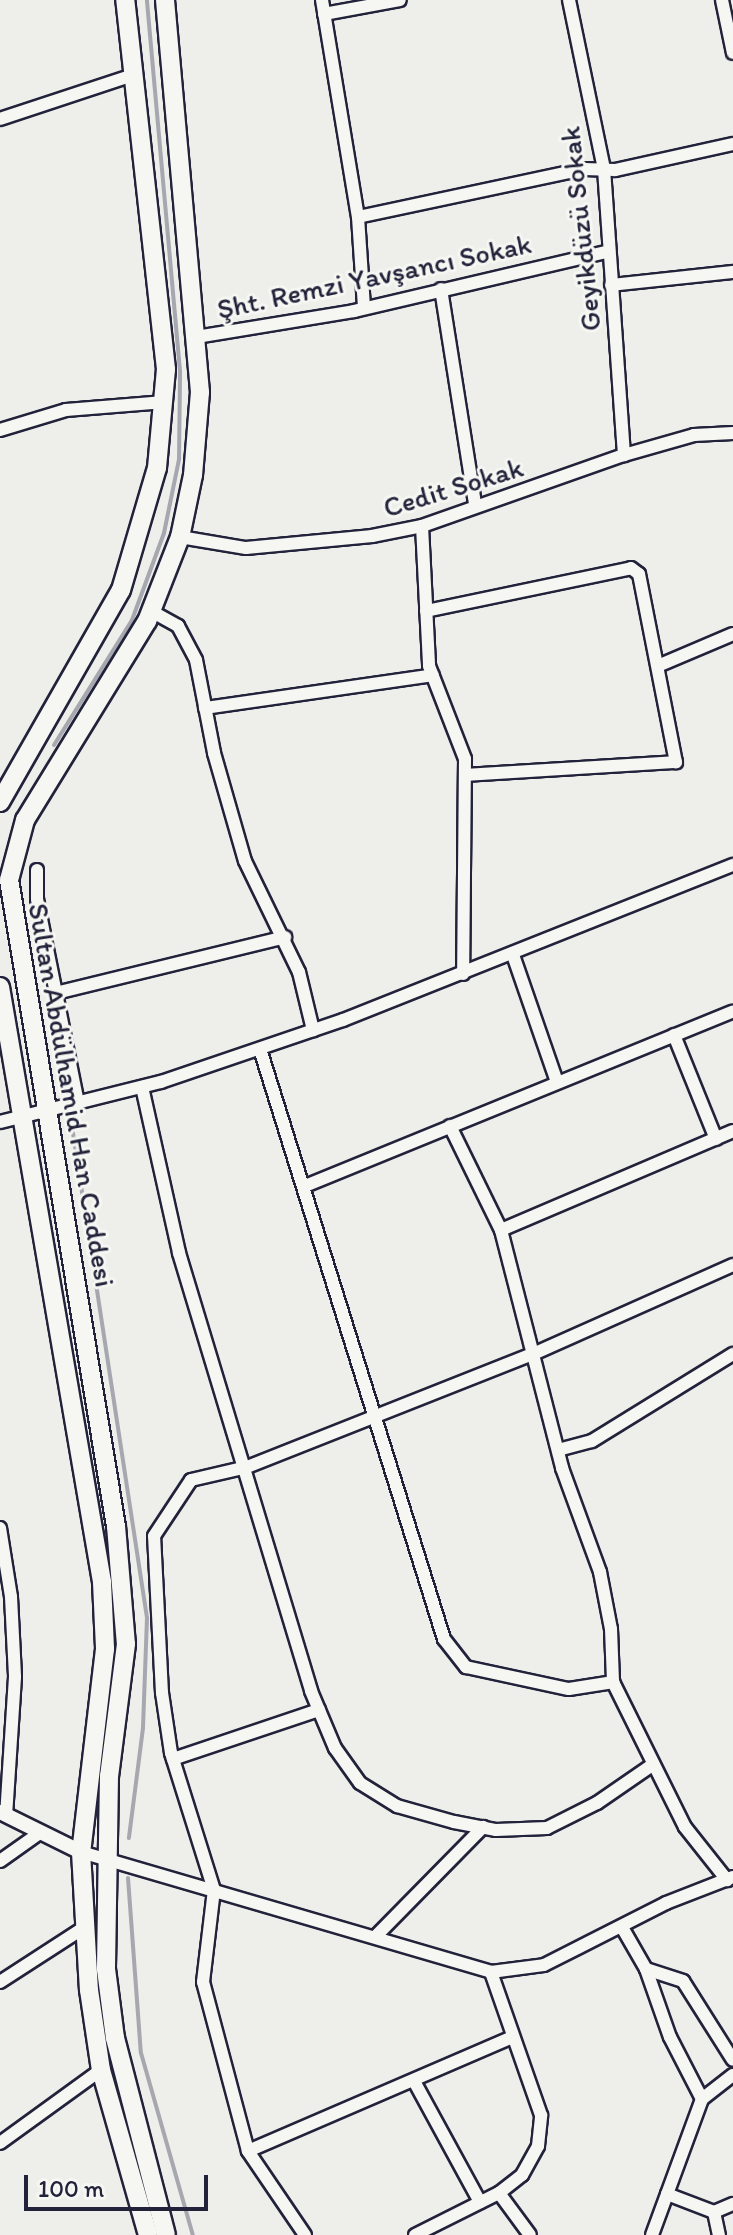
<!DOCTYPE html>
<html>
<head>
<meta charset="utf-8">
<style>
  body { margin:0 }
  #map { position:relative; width:733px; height:2235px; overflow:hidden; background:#eeeeeb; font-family:Itim,sans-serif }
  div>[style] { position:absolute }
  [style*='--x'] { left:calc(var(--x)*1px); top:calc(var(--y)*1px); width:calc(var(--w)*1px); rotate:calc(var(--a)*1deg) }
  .stream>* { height:4px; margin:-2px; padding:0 2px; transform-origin:2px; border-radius:2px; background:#a7a7af }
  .roads { filter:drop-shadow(2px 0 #22223b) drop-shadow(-2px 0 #22223b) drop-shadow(0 2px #22223b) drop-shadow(0 -2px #22223b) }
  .minor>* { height:12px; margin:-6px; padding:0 6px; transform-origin:6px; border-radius:6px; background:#f6f6f2 }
  .tertiary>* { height:14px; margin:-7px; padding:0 7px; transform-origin:7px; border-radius:7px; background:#f6f6f2 }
  .primary>* { height:18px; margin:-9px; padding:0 9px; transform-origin:9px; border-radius:9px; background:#f6f6f2 }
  span { translate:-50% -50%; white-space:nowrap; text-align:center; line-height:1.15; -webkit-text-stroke:6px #f6f6f2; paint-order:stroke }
  .street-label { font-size:28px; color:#22223b }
  .scale { position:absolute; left:24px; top:2175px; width:184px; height:36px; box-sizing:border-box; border:4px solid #22223b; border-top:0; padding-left:10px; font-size:24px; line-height:28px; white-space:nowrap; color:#22223b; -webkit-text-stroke:6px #f6f6f2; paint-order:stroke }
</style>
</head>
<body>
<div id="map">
  <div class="stream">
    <i style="--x:54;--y:745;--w:147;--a:-58"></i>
    <i style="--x:132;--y:620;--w:93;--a:-69.8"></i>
    <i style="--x:164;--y:533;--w:76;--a:-78.5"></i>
    <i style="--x:179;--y:459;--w:88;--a:-89.3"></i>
    <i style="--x:180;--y:371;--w:372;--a:-95.1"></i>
    <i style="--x:71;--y:1120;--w:504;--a:81.32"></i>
    <i style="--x:147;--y:1618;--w:110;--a:92.1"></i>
    <i style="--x:143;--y:1728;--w:111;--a:97.3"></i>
    <i style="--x:128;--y:1878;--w:175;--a:85.8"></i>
    <i style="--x:141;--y:2053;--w:189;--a:74.1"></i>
  </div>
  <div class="roads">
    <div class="minor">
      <i style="--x:322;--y:0;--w:220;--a:80.6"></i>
      <i style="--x:358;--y:217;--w:91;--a:86.2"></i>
      <i style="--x:569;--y:0;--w:173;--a:78.3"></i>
      <i style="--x:604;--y:169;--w:287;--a:86"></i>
      <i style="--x:722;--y:0;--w:54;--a:78.3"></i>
      <i style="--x:324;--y:14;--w:77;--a:-10.4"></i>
      <i style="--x:0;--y:119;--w:137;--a:-18.3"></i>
      <i style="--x:358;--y:217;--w:231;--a:-12"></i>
      <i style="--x:584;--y:169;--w:31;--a:2"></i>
      <i style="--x:615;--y:170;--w:121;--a:-12.4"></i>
      <i style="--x:611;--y:285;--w:123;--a:-6.1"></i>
      <i style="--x:441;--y:289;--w:217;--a:81"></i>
      <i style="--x:196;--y:337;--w:160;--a:-9.3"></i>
      <i style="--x:354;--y:311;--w:262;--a:-13.2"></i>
      <i style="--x:0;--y:430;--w:69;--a:-16.9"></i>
      <i style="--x:66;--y:410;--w:99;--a:-4.6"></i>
      <i style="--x:422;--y:526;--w:140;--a:87.1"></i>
      <i style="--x:429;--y:666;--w:100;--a:68.8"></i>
      <i style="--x:465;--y:759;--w:215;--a:90.5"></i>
      <i style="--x:180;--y:537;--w:67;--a:9.5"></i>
      <i style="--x:246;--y:548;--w:127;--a:-5.4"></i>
      <i style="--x:372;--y:536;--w:51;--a:-11.3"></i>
      <i style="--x:422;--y:526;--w:214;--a:-19.4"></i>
      <i style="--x:624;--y:455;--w:73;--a:-15.9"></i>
      <i style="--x:694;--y:435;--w:39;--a:-3"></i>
      <i style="--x:151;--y:611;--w:31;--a:29"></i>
      <i style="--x:178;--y:626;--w:38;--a:62"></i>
      <i style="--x:196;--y:660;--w:95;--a:79"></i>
      <i style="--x:214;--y:753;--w:112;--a:74"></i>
      <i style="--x:245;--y:861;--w:123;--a:64.1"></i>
      <i style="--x:299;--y:972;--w:60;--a:76.4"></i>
      <i style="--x:426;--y:611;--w:209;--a:-11.8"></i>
      <i style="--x:631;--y:568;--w:10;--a:37"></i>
      <i style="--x:639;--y:574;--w:192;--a:78.9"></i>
      <i style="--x:676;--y:762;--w:210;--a:176.5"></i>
      <i style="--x:660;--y:665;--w:79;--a:-23"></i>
      <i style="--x:205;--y:708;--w:230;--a:-8.2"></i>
      <i style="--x:37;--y:870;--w:29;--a:90"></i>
      <i style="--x:37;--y:899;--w:96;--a:78.6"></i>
      <i style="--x:56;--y:993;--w:236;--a:-13.7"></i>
      <i style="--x:513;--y:955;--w:134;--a:70.9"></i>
      <i style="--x:56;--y:993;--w:112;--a:78.7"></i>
      <i style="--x:674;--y:1035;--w:112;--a:68"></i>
      <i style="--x:260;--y:1049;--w:618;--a:72.68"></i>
      <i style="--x:444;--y:1639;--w:36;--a:52"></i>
      <i style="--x:466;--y:1667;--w:105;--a:12.1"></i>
      <i style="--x:569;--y:1689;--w:45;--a:-9"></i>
      <i style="--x:142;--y:1087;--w:170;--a:77.4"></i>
      <i style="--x:179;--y:1253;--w:457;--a:73.2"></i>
      <i style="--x:311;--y:1691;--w:62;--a:67.2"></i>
      <i style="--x:335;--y:1748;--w:43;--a:54.5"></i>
      <i style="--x:360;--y:1783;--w:44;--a:31.9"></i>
      <i style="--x:397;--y:1806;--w:59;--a:15.7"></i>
      <i style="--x:454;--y:1822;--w:43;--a:10.8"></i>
      <i style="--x:496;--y:1830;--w:51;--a:-2.2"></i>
      <i style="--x:547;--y:1828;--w:56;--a:-26.6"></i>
      <i style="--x:597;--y:1803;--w:67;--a:-34.6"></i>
      <i style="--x:0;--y:1122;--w:166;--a:-14"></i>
      <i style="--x:161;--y:1082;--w:192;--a:-18.8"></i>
      <i style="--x:343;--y:1020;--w:420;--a:-21.7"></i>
      <i style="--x:450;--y:1126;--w:116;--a:63.9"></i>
      <i style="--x:501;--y:1230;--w:246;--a:75.6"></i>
      <i style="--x:562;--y:1468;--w:111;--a:69.9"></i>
      <i style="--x:600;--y:1572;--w:58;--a:79.1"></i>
      <i style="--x:611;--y:1629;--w:53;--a:87.8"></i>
      <i style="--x:613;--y:1682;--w:162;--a:63.6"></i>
      <i style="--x:685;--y:1827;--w:68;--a:51.6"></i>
      <i style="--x:305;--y:1186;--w:462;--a:-22.2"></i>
      <i style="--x:501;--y:1230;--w:252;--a:-23.1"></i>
      <i style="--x:558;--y:1450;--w:35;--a:-15"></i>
      <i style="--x:592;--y:1441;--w:166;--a:-31.7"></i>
      <i style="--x:0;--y:1528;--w:70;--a:80.9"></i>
      <i style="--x:11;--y:1597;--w:80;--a:87.1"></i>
      <i style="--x:15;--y:1677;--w:138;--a:93.7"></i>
      <i style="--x:173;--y:1759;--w:154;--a:-18.6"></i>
      <i style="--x:81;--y:1852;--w:427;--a:16.3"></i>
      <i style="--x:491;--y:1972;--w:53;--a:-7.5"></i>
      <i style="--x:544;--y:1965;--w:137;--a:-26.9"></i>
      <i style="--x:666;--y:1903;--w:72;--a:-21.2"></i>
      <i style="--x:0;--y:1861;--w:50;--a:-35.3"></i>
      <i style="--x:623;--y:1929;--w:46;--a:60.1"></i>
      <i style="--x:646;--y:1969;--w:72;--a:70.6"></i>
      <i style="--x:670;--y:2037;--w:70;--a:62.7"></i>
      <i style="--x:376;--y:1936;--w:153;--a:-45.5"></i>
      <i style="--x:646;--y:1969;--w:39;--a:18"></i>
      <i style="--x:683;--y:1981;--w:93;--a:57.7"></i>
      <i style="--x:0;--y:1982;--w:101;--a:-32.9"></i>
      <i style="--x:414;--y:2081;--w:138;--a:61.4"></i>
      <i style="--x:0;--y:2143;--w:125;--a:-35.9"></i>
      <i style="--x:248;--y:2151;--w:288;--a:-23.3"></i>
      <i style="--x:499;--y:2193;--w:52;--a:53.6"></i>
      <i style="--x:667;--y:2194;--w:50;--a:21"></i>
      <i style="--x:714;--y:2212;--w:21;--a:-23"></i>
      <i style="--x:714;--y:2212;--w:24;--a:78"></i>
      <i style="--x:305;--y:2235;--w:102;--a:-124.2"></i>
      <i style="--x:248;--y:2151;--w:175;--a:-104.9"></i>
      <i style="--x:203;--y:1982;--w:93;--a:-83.2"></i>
      <i style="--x:214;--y:1890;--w:144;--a:-107.4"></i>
      <i style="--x:171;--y:1753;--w:61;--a:-98.5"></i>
      <i style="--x:162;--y:1693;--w:157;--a:-92.9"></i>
      <i style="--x:154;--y:1536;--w:67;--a:-56.5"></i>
      <i style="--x:191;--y:1480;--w:57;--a:-13.1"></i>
      <i style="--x:247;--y:1467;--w:308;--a:-21.6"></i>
      <i style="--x:533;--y:1354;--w:219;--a:-24"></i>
      <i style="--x:415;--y:2235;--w:94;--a:-26.6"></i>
      <i style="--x:499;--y:2193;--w:29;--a:-38"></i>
      <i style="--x:522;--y:2175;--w:33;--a:-61"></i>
      <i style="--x:538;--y:2146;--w:31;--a:-84"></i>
      <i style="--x:541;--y:2115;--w:151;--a:-109.3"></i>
      <i style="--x:652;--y:2235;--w:145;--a:-69.8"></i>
      <i style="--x:702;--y:2099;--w:39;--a:-38"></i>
    </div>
    <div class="tertiary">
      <i style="--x:0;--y:1812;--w:90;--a:26.3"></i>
    </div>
    <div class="primary">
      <i style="--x:165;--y:0;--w:394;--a:84.9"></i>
      <i style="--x:200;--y:392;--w:83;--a:94.8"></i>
      <i style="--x:193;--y:475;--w:63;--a:101.8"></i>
      <i style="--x:180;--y:537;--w:90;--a:111.4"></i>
      <i style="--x:147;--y:621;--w:233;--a:121.5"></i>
      <i style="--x:25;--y:820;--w:62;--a:104.9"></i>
      <i style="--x:9;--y:880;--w:655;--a:80.6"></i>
      <i style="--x:116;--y:1526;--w:118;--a:85.2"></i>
      <i style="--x:126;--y:1644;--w:133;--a:97.3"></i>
      <i style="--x:109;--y:1776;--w:193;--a:90.9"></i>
      <i style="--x:106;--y:1969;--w:70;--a:82.6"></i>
      <i style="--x:115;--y:2038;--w:203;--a:75.5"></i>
      <i style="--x:0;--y:802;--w:244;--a:-60.3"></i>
      <i style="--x:121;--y:590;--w:127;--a:-73.6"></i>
      <i style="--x:157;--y:468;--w:99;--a:-84.8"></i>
      <i style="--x:166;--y:369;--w:371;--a:-96.3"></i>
      <i style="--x:0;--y:987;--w:604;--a:80.27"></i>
      <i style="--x:102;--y:1582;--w:67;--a:87.4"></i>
      <i style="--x:105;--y:1649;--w:204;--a:96.7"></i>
      <i style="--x:81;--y:1852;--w:138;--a:86.7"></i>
      <i style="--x:89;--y:1990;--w:81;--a:81.5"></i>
      <i style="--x:101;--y:2070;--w:172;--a:74.1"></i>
    </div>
  </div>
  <div class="street-label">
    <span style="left:580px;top:229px;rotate:-96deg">Geyikdüzü Sokak</span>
    <span style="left:374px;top:276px;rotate:-12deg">Şht. Remzi Yavşancı Sokak</span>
    <span style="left:453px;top:487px;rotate:-17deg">Cedit Sokak</span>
    <span style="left:72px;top:1095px;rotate:80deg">Sultan Abdülhamid Han Caddesi</span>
  </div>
  <div class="scale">100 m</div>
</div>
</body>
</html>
